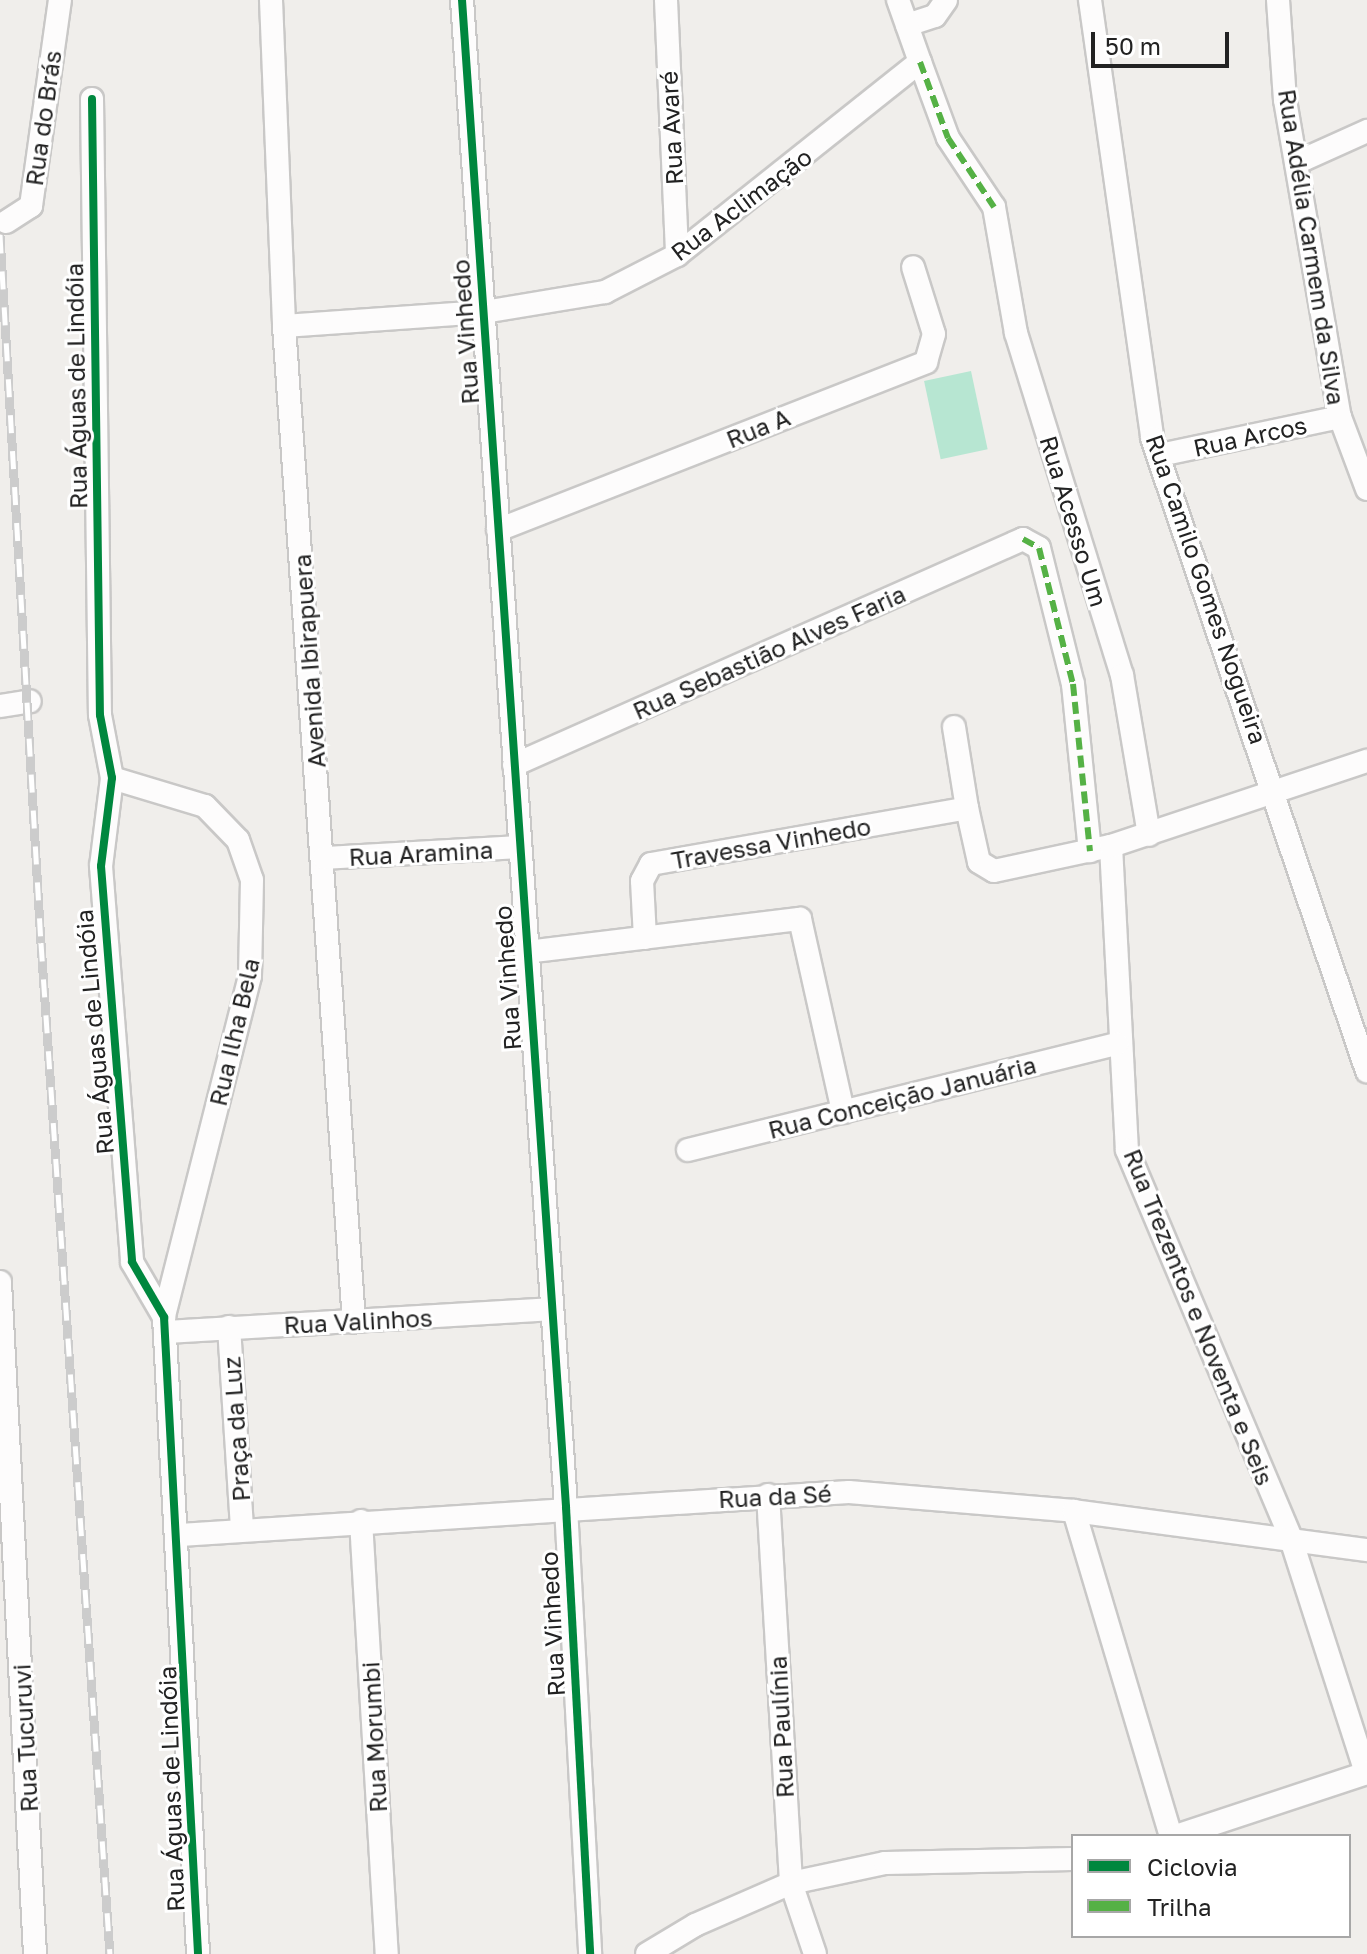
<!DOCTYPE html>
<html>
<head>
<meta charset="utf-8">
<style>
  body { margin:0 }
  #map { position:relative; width:1367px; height:1954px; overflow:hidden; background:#f0eeeb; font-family:"Golos Text",sans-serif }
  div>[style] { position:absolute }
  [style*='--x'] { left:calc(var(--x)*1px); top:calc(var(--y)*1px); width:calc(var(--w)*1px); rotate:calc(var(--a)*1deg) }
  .pitch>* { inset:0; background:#b7e6d2; transform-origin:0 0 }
  .roads { filter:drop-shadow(2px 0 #c9c8c7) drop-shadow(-2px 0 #c9c8c7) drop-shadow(0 2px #c9c8c7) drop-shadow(0 -2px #c9c8c7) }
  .minor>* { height:22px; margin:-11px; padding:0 11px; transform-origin:11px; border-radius:11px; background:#fdfcfc }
  .rail>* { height:9px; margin-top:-4.5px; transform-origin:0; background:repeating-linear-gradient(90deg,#fff 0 18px,#ccc 0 36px); box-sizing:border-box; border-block:2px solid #ccc }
  .quiet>* { height:6px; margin-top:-3px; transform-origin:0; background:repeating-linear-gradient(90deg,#55b145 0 12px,transparent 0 18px) }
  .cycleway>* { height:8px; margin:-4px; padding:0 4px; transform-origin:4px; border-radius:4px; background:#00873e }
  span { translate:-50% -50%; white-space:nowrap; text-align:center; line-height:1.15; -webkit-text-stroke:6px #fff; paint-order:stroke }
  .street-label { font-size:24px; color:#222 }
  .legend { position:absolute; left:1071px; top:1834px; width:280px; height:104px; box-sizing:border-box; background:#fff; border:2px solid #a7a7a7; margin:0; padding:10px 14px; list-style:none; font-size:24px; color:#222 }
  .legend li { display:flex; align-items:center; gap:16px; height:40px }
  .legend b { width:40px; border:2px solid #a7a7a7 }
  .scale { position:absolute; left:1091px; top:32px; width:138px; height:36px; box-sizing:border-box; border:4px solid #222; border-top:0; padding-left:10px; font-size:24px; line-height:28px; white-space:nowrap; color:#222; -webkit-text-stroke:6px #fff; paint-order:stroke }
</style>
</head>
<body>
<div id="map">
  <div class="pitch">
    <i style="left:971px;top:371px;width:80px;height:48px;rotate:78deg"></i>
  </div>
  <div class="roads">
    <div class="minor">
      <i style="--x:271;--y:0;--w:326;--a:87.7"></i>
      <i style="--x:284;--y:326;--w:998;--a:85.98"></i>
      <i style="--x:462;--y:0;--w:1511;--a:86.05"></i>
      <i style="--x:566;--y:1507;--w:448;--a:86.9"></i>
      <i style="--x:666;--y:0;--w:255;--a:87.5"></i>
      <i style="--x:1090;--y:0;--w:442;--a:81.9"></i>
      <i style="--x:1152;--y:438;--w:669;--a:71.24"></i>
      <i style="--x:1278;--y:0;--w:100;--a:86"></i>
      <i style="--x:1285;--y:100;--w:322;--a:80.2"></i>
      <i style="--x:1340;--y:417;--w:77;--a:69.4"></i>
      <i style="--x:907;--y:25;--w:29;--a:-18"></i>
      <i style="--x:935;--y:16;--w:19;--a:-55"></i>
      <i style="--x:920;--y:62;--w:81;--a:69.8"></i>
      <i style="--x:948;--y:138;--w:83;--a:56.3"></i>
      <i style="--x:994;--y:207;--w:128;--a:80.1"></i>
      <i style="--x:1016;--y:333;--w:358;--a:72.8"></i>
      <i style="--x:1122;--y:675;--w:162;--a:80.4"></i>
      <i style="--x:92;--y:99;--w:616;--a:89.26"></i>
      <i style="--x:100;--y:715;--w:64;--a:79.2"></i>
      <i style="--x:112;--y:778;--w:89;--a:97.1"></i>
      <i style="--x:101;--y:866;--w:397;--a:85.5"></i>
      <i style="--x:132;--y:1262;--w:64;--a:59.8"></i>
      <i style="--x:164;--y:1317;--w:638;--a:86.94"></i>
      <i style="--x:1296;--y:163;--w:78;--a:-24.3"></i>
      <i style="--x:6;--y:222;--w:30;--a:-33"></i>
      <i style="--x:31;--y:206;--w:208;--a:-82"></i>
      <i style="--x:284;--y:326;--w:200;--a:-4"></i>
      <i style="--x:484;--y:312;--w:123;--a:-9.4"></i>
      <i style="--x:605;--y:292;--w:81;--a:-27.2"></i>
      <i style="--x:677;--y:255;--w:310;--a:-38.5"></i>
      <i style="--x:920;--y:62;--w:66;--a:-109.5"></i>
      <i style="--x:1160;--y:455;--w:184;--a:-11.9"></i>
      <i style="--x:498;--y:530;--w:460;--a:-21.4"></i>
      <i style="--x:926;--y:362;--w:29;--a:-74"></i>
      <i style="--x:934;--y:334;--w:70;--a:-107.4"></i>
      <i style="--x:0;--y:706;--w:30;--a:-9"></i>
      <i style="--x:954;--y:727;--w:82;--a:80.9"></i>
      <i style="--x:514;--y:765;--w:557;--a:-23.94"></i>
      <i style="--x:1023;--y:539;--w:18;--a:29"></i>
      <i style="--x:1039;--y:548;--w:140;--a:76"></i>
      <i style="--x:1073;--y:684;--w:168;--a:84.2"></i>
      <i style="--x:112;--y:778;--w:97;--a:16.8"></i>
      <i style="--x:205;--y:806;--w:47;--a:45.9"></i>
      <i style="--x:238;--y:840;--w:42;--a:70.7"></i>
      <i style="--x:252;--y:880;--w:96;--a:91.2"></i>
      <i style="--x:250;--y:976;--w:352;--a:104.2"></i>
      <i style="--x:1111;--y:846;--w:304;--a:87"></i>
      <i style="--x:1127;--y:1150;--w:422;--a:67.1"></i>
      <i style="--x:1291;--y:1539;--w:246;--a:72.2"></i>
      <i style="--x:324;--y:858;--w:194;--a:-3.2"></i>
      <i style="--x:645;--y:938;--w:57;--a:-93"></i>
      <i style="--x:642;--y:881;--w:19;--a:-62"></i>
      <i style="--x:651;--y:864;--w:321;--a:-10"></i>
      <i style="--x:967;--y:808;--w:55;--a:77.5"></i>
      <i style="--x:979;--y:862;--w:17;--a:31"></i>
      <i style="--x:994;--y:871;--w:120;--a:-12.1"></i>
      <i style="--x:1111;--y:846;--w:270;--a:-18.4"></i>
      <i style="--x:526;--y:952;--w:276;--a:-6.9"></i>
      <i style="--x:800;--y:919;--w:198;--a:77.4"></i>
      <i style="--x:688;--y:1150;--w:442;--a:-13.9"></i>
      <i style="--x:0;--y:1282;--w:673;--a:87.02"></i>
      <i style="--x:229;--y:1327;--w:203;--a:86.3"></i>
      <i style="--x:165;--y:1332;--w:387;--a:-3.4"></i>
      <i style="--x:768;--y:1495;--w:389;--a:86.6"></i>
      <i style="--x:791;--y:1883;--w:75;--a:71.3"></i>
      <i style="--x:1074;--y:1511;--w:339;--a:73.4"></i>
      <i style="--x:361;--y:1521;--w:434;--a:86.6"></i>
      <i style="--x:180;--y:1535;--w:670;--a:-3.68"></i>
      <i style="--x:849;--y:1492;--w:226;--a:4.8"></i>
      <i style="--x:1074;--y:1511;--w:296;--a:7.6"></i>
      <i style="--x:1176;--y:1836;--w:201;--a:-18.3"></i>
      <i style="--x:647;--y:1954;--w:56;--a:-31.1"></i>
      <i style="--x:695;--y:1925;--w:105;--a:-23.6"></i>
      <i style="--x:791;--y:1883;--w:96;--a:-12"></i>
      <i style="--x:885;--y:1863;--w:188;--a:-1.2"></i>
    </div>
  </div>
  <div class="rail">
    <i style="--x:0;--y:235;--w:709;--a:86.69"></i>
    <i style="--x:41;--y:943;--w:1013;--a:86.1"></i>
  </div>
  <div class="quiet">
    <i style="--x:920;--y:62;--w:81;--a:69.8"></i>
    <i style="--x:948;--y:138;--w:83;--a:56.3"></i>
    <i style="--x:1023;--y:539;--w:18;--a:29"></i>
    <i style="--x:1039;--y:548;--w:140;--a:76"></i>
    <i style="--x:1073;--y:684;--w:168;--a:84.2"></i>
  </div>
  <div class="cycleway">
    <i style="--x:462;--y:0;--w:1511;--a:86.05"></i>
    <i style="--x:566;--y:1507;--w:448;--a:86.9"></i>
    <i style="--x:92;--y:99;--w:616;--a:89.26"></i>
    <i style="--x:100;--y:715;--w:64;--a:79.2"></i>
    <i style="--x:112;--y:778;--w:89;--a:97.1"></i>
    <i style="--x:101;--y:866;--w:397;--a:85.5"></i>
    <i style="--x:132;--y:1262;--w:64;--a:59.8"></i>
    <i style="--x:164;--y:1317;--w:638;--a:86.94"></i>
  </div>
  <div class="street-label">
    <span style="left:43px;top:118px;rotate:-82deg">Rua do Brás</span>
    <span style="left:671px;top:128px;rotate:-93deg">Rua Avaré</span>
    <span style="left:741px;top:204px;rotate:-37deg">Rua Aclimação</span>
    <span style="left:1312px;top:247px;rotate:81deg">Rua Adélia Carmem da Silva</span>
    <span style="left:465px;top:332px;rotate:-94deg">Rua Vinhedo</span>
    <span style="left:76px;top:386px;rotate:-91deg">Rua Águas de Lindóia</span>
    <span style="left:758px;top:428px;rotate:-22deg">Rua A</span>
    <span style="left:1250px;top:436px;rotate:-12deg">Rua Arcos</span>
    <span style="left:1074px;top:521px;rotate:73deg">Rua Acesso Um</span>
    <span style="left:1207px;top:589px;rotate:71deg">Rua Camilo Gomes Nogueira</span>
    <span style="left:769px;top:652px;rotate:-24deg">Rua Sebastião Alves Faria</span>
    <span style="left:309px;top:661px;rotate:-94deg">Avenida Ibirapuera</span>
    <span style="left:771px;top:843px;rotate:-10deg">Travessa Vinhedo</span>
    <span style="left:421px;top:853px;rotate:-3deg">Rua Aramina</span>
    <span style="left:507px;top:978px;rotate:-94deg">Rua Vinhedo</span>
    <span style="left:94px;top:1032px;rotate:-95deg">Rua Águas de Lindóia</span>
    <span style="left:234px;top:1032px;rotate:-77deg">Rua Ilha Bela</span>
    <span style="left:902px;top:1097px;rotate:-14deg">Rua Conceição Januária</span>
    <span style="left:1199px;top:1317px;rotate:68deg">Rua Trezentos e Noventa e Seis</span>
    <span style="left:358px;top:1321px;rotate:-3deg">Rua Valinhos</span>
    <span style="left:236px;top:1429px;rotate:-94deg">Praça da Luz</span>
    <span style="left:775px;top:1496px;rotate:-3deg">Rua da Sé</span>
    <span style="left:552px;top:1624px;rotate:-93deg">Rua Vinhedo</span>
    <span style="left:781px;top:1727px;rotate:-93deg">Rua Paulínia</span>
    <span style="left:374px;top:1737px;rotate:-93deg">Rua Morumbi</span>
    <span style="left:25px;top:1738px;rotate:-93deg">Rua Tucuruvi</span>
    <span style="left:171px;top:1789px;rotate:-92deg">Rua Águas de Lindóia</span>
  </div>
  <ul class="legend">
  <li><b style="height:10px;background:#00873e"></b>Ciclovia</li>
  <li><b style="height:10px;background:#55b145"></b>Trilha</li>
  </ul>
  <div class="scale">50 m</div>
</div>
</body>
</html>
